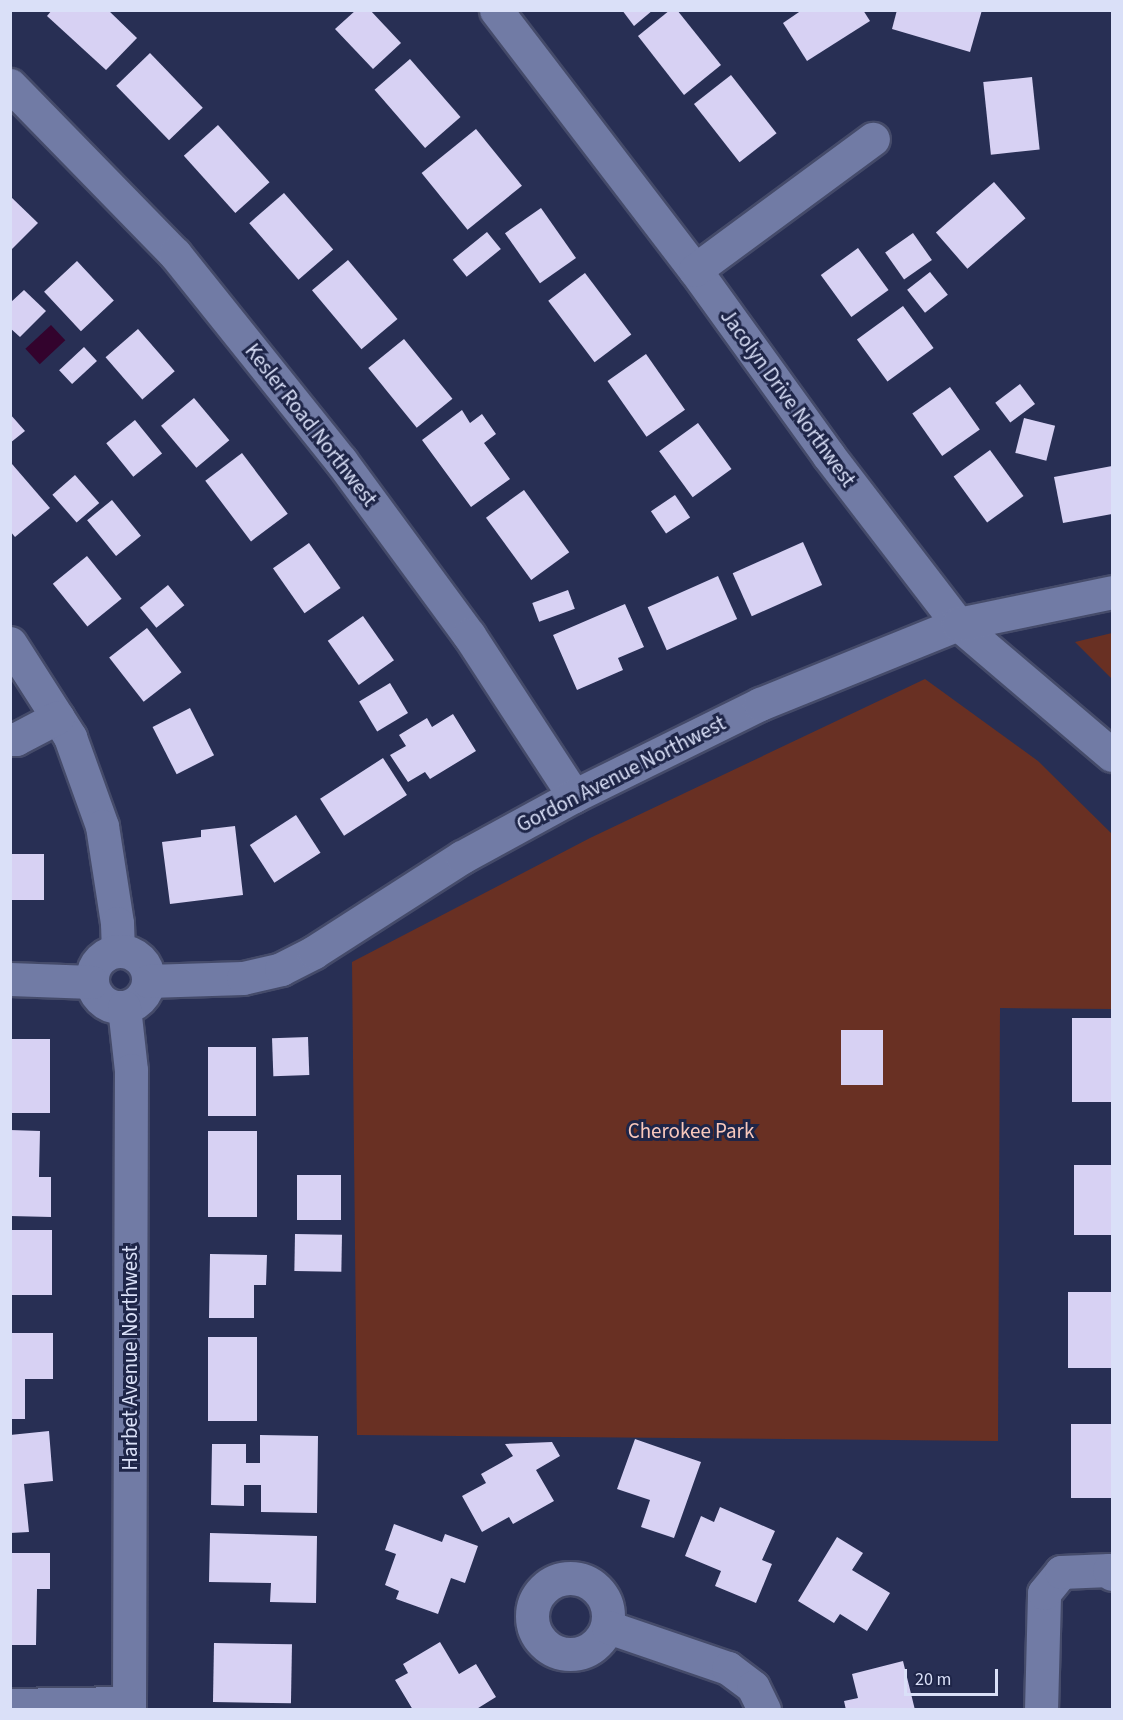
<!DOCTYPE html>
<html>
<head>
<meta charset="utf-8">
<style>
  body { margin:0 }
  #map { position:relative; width:1123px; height:1720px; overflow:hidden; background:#282f54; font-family:"Source Sans 3",sans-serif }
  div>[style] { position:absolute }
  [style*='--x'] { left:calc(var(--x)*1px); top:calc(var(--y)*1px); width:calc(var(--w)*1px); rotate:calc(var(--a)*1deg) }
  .green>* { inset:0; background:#693023 }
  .water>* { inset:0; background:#33032d; transform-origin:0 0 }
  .building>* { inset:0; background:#d7d1f3; transform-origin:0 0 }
  .roads { filter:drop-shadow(2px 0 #454b6a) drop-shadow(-2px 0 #454b6a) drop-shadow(0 2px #454b6a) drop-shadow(0 -2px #454b6a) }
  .minor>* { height:33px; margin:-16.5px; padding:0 16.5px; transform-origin:16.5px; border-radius:16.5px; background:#717ba5 }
  .minor>.ring { margin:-16.5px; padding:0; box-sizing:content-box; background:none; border:33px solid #717ba5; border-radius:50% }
  span { translate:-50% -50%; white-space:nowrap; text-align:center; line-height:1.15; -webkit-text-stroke:6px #1e2548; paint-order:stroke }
  .street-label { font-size:21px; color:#dae0f8 }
  .park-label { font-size:21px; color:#f9c8bc }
  .frame { position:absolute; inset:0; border:12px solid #dae0f8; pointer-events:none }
  .scale { position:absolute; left:904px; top:1669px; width:94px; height:27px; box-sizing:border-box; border:3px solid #dae0f8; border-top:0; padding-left:8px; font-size:18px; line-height:21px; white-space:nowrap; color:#dae0f8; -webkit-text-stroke:4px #1e2548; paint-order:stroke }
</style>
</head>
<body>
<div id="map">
  <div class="green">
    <i style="clip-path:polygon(1112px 633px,1112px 679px,1075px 642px)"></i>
    <i style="clip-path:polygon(925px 679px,1038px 761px,1112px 834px,1112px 1009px,1000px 1008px,998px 1441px,357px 1435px,352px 962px,590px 838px)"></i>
  </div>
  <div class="water">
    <i style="left:51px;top:325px;width:21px;height:35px;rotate:47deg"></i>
  </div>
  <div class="building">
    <i style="clip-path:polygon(52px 10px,108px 10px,137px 38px,106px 70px,47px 16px)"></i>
    <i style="clip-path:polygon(356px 10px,370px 10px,401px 43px,373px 69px,335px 29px)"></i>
    <i style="clip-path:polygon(622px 10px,653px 10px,634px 26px)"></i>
    <i style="clip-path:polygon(670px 10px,677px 10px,721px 65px,684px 95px,638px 36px)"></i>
    <i style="clip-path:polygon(802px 10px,863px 10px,870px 21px,807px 61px,783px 23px)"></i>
    <i style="clip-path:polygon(897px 10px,982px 10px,970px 52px,892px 29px)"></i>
    <i style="left:150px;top:53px;width:76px;height:47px;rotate:46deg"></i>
    <i style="left:410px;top:59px;width:77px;height:47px;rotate:49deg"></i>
    <i style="left:731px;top:75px;width:74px;height:47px;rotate:52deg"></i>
    <i style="left:1032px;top:77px;width:73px;height:49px;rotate:84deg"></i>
    <i style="left:218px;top:125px;width:77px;height:46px;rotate:48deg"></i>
    <i style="left:476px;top:129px;width:73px;height:70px;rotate:51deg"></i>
    <i style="left:994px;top:182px;width:48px;height:77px;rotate:49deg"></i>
    <i style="left:284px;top:193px;width:75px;height:46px;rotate:49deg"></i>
    <i style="clip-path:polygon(10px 196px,38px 223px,10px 251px)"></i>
    <i style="left:541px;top:208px;width:61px;height:44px;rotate:55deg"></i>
    <i style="left:487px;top:232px;width:22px;height:44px;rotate:51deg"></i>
    <i style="left:913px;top:233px;width:33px;height:34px;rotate:55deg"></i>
    <i style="left:858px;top:248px;width:52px;height:46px;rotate:54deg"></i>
    <i style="left:348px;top:260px;width:77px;height:47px;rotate:50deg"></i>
    <i style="left:77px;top:261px;width:54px;height:45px;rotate:47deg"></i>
    <i style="left:930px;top:272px;width:29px;height:29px;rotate:52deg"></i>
    <i style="left:585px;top:273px;width:77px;height:46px;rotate:53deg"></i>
    <i style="clip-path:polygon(24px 290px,46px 311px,20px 337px,10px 328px,10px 303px)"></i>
    <i style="left:903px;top:306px;width:52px;height:57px;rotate:54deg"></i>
    <i style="left:138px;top:329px;width:56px;height:43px;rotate:49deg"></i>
    <i style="left:404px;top:339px;width:77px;height:46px;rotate:51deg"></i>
    <i style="left:84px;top:347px;width:19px;height:34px;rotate:47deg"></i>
    <i style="left:646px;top:354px;width:68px;height:47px;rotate:55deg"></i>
    <i style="left:1020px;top:384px;width:25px;height:31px;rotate:53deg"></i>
    <i style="left:950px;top:387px;width:52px;height:46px;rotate:55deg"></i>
    <i style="left:194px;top:398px;width:55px;height:43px;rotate:50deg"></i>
    <i style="clip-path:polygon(462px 410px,470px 423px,482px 414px,496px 434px,484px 443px,510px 479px,471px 507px,422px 440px)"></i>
    <i style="clip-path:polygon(10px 414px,25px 431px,10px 443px)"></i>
    <i style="left:1024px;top:418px;width:32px;height:36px;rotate:14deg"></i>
    <i style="left:135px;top:420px;width:43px;height:37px;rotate:51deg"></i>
    <i style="left:698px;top:423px;width:57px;height:48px;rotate:54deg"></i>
    <i style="left:990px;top:450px;width:57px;height:45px;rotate:54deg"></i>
    <i style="left:242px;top:453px;width:76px;height:46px;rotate:53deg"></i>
    <i style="clip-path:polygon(12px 464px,50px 508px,15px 537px,10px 531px)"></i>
    <i style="clip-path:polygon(1112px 466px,1112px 514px,1063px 523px,1054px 477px)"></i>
    <i style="left:75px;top:475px;width:37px;height:30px;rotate:49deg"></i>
    <i style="left:524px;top:490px;width:77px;height:47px;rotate:54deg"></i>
    <i style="left:675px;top:495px;width:27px;height:29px;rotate:56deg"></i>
    <i style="left:112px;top:500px;width:46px;height:32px;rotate:51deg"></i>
    <i style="left:803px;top:542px;width:47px;height:77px;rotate:66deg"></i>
    <i style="left:309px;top:543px;width:55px;height:44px;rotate:55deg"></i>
    <i style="left:87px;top:556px;width:55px;height:44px;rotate:51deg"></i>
    <i style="left:718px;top:576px;width:47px;height:77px;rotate:66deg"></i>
    <i style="left:168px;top:585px;width:26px;height:36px;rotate:51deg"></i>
    <i style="left:568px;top:590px;width:20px;height:38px;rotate:70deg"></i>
    <i style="clip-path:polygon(625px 604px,644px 647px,618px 658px,623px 670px,577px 690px,553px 635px)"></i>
    <i style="left:363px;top:616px;width:54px;height:43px;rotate:55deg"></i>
    <i style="left:147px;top:628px;width:56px;height:48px;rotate:52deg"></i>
    <i style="left:390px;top:683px;width:35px;height:36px;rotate:59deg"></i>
    <i style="left:190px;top:708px;width:53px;height:42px;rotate:63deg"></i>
    <i style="clip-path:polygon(453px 714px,476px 751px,430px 779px,425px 772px,408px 782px,390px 755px,406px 746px,399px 735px,427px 718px,432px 727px)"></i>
    <i style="left:383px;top:758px;width:44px;height:75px;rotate:57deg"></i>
    <i style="left:296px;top:815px;width:45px;height:55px;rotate:57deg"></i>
    <i style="clip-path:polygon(235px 826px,243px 895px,170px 904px,162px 842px,201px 837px,201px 830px)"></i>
    <i style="left:10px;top:854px;width:34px;height:46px"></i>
    <i style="left:1112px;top:1018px;width:84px;height:40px;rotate:90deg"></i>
    <i style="left:841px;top:1030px;width:42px;height:55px"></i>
    <i style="left:308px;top:1037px;width:38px;height:36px;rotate:88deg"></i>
    <i style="left:10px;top:1039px;width:40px;height:74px"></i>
    <i style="left:208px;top:1047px;width:48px;height:69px"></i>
    <i style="clip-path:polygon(10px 1130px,40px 1131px,39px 1177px,51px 1177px,51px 1217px,10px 1216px)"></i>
    <i style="left:208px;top:1131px;width:49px;height:86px"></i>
    <i style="left:1074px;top:1165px;width:38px;height:70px"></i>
    <i style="left:297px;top:1175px;width:44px;height:45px"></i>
    <i style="left:10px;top:1230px;width:42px;height:65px"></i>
    <i style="left:295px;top:1234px;width:47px;height:37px;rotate:1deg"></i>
    <i style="clip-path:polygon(210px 1254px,267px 1255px,266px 1285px,254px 1285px,254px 1318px,209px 1318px)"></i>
    <i style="left:1068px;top:1292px;width:44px;height:76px"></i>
    <i style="clip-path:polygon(10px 1333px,53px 1333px,53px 1379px,25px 1379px,25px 1419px,10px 1419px)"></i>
    <i style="left:208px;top:1337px;width:49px;height:84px"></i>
    <i style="left:1071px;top:1424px;width:41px;height:74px"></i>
    <i style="clip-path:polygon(49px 1431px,53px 1481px,24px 1484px,29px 1532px,10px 1533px,10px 1435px)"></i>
    <i style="clip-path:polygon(260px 1435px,318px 1436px,317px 1513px,261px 1512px,261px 1485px,244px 1485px,244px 1506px,211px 1505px,212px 1444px,246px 1444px,246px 1463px,260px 1463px)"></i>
    <i style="clip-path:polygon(635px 1439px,701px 1462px,674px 1538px,641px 1527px,650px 1500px,617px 1489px)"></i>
    <i style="clip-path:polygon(552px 1442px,560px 1456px,536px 1470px,554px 1501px,513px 1524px,509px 1517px,482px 1532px,462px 1496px,486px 1483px,481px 1474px,513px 1456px,505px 1444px)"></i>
    <i style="clip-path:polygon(720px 1507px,775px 1531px,762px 1560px,772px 1564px,756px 1603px,715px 1586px,721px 1571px,685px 1556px,701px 1516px,714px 1522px)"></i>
    <i style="clip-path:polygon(394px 1524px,442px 1542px,445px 1534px,478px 1546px,465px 1583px,451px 1578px,438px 1614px,396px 1599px,399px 1591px,385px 1585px,396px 1554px,385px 1550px)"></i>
    <i style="clip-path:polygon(210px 1533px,317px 1536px,316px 1603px,270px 1602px,271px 1583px,209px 1582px)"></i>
    <i style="clip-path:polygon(837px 1537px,863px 1553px,852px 1570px,890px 1593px,867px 1631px,840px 1614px,834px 1623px,798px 1601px)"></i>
    <i style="clip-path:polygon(10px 1553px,50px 1553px,50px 1589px,37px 1589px,36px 1645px,10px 1645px)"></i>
    <i style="clip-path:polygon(440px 1642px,459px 1674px,476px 1664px,496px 1697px,475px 1710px,413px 1710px,395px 1680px,408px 1673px,403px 1664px)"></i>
    <i style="left:214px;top:1643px;width:78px;height:59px;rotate:1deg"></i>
    <i style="clip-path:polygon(903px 1661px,915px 1710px,846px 1710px,844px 1701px,858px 1698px,852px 1674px)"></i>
  </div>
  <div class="roads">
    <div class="minor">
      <i style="--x:496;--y:10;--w:327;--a:52.6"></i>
      <i style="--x:695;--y:270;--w:229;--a:54.2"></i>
      <i style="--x:829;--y:456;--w:212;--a:52.5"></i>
      <i style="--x:958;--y:624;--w:202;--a:40.4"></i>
      <i style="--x:10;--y:85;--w:236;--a:45.7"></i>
      <i style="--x:175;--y:254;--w:265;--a:51.3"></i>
      <i style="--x:341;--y:461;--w:216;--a:53.7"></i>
      <i style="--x:469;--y:635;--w:192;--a:56.9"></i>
      <i style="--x:695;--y:270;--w:221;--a:-36.4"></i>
      <i style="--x:10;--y:643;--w:112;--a:57.4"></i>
      <i style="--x:70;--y:737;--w:95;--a:70.2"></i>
      <i style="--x:102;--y:826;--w:98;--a:81.2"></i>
      <i style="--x:117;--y:923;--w:28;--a:88"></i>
      <i style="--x:10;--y:739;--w:6;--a:0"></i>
      <i style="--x:16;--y:739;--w:47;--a:-27.6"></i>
      <i class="ring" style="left:92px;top:951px;width:23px;height:23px"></i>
      <i style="--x:10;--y:979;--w:82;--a:2.1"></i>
      <i style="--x:148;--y:981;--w:95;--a:-1.8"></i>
      <i style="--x:243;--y:978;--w:39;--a:-13"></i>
      <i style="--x:281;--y:969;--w:37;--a:-27"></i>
      <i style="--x:314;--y:952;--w:176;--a:-32.7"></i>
      <i style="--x:462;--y:857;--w:128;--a:-28.6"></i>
      <i style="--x:574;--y:796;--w:208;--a:-26.3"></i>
      <i style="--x:760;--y:704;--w:214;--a:-22"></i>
      <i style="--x:958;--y:624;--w:157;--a:-11.7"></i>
      <i style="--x:124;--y:1007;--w:63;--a:83.7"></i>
      <i style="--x:131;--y:1070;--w:640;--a:90.18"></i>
      <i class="ring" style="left:532px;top:1578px;width:43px;height:43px"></i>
      <i style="--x:608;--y:1627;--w:127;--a:18.9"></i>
      <i style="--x:728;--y:1668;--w:31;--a:37"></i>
      <i style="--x:753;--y:1687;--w:25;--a:64"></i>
      <i style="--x:10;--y:1705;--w:119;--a:-1"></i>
      <i style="--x:1041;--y:1710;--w:117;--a:-88.5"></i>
      <i style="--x:1044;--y:1593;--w:27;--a:-51"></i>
      <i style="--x:1061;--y:1572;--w:48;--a:-2.4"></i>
      <i style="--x:1109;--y:1570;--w:5;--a:53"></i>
    </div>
  </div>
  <div class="street-label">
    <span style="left:788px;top:398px;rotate:54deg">Jacolyn Drive Northwest</span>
    <span style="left:311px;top:425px;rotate:52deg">Kesler Road Northwest</span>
    <span style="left:621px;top:774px;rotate:-27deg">Gordon Avenue Northwest</span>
    <span style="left:130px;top:1358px;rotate:-90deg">Harbet Avenue Northwest</span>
  </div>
  <div class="park-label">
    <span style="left:691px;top:1131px">Cherokee Park</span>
  </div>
  <div class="frame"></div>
  <div class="scale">20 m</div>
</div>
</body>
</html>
